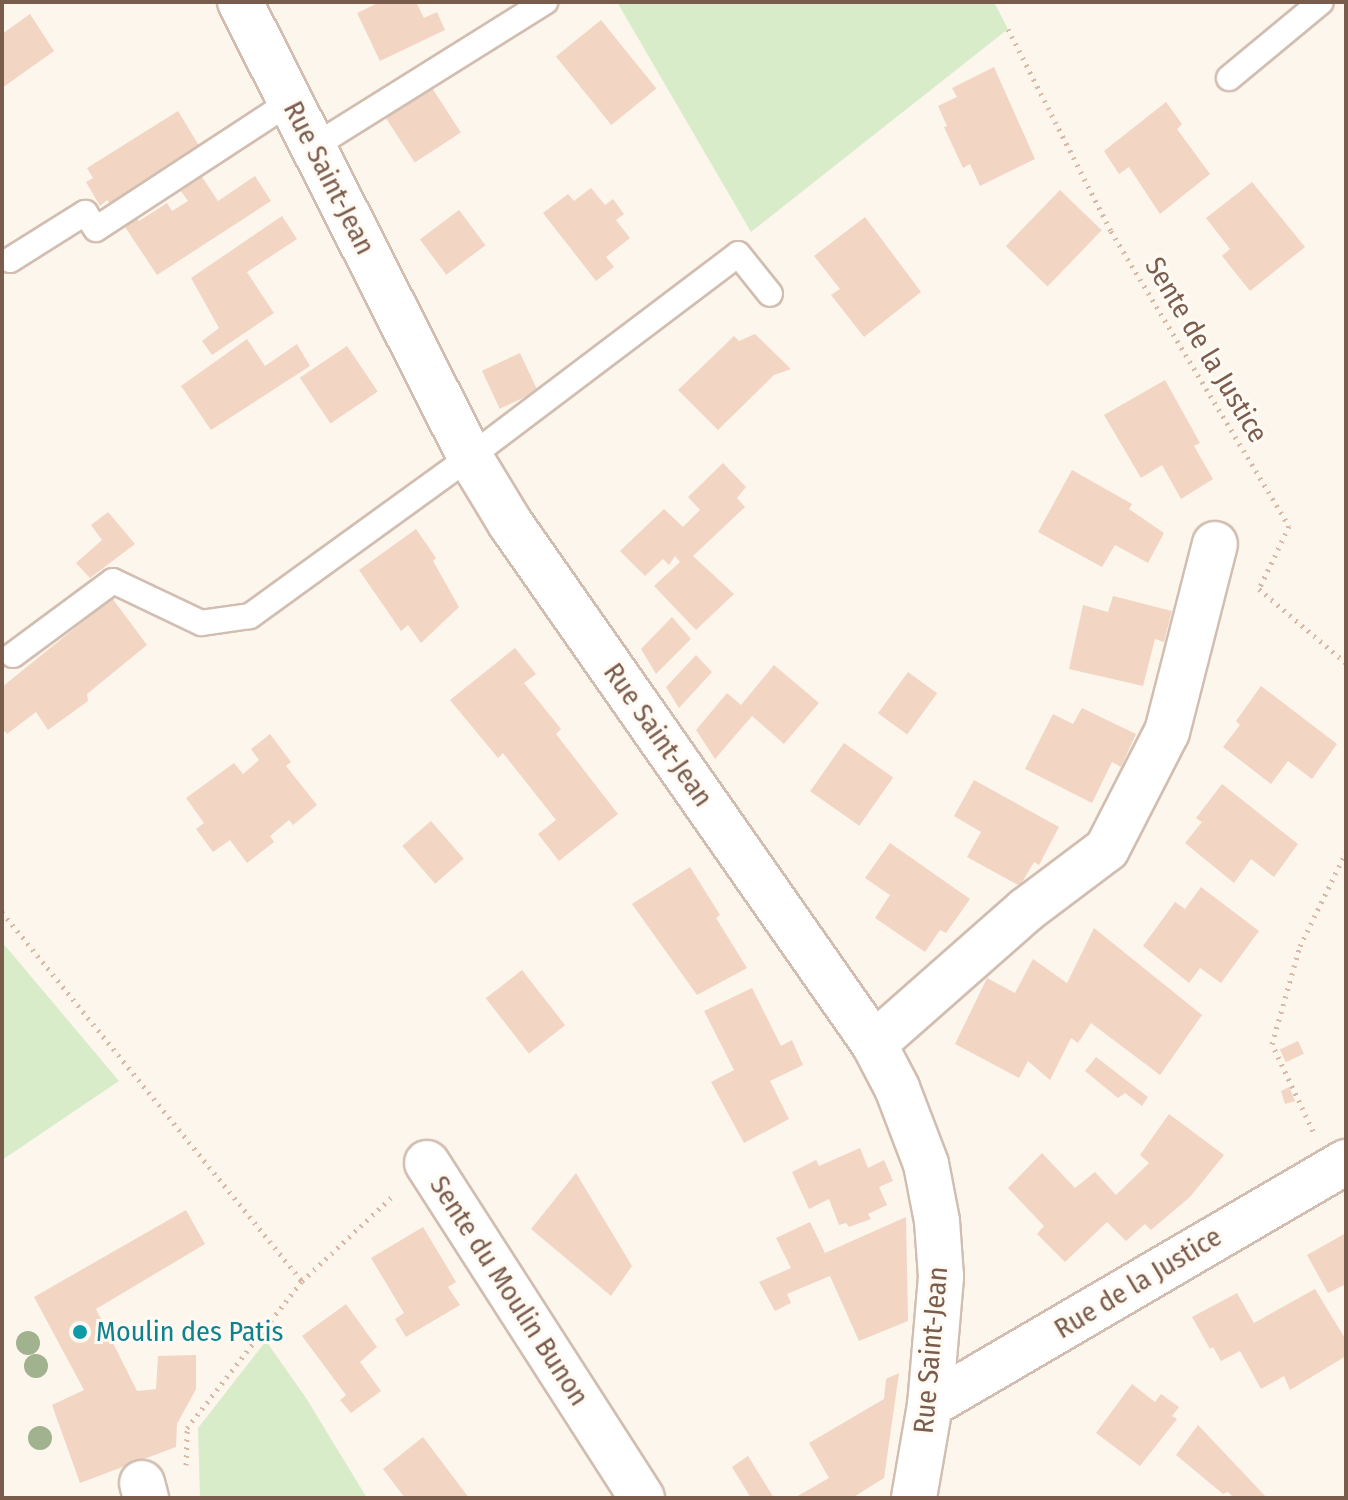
<!DOCTYPE html>
<html>
<head>
<meta charset="utf-8">
<style>
  body { margin:0 }
  #map { position:relative; width:1348px; height:1500px; overflow:hidden; background:#fdf6ec; font-family:"Fira Sans Condensed",sans-serif }
  div>[style] { position:absolute }
  [style*='--x'] { left:calc(var(--x)*1px); top:calc(var(--y)*1px); width:calc(var(--w)*1px); rotate:calc(var(--a)*1deg) }
  .green>* { inset:0; background:#d8ecc9 }
  .building>* { inset:0; background:#f3d5c3; transform-origin:0 0 }
  .path>* { height:5px; margin-top:-2.5px; transform-origin:0; background:repeating-linear-gradient(90deg,#d9b8a5 0 2px,transparent 0 8px) }
  .roads { filter:drop-shadow(2px 0 #d1beb0) drop-shadow(-2px 0 #d1beb0) drop-shadow(0 2px #d1beb0) drop-shadow(0 -2px #d1beb0) }
  .lane>* { height:24px; margin:-12px; padding:0 12px; transform-origin:12px; border-radius:12px; background:#fff }
  .street>* { height:44px; margin:-22px; padding:0 22px; transform-origin:22px; border-radius:22px; background:#fff }
  .secondary>* { height:44px; margin:-22px; padding:0 22px; transform-origin:22px; border-radius:22px; background:#fff }
  .trees>* { width:24px; height:24px; margin:-12px; border-radius:50%; background:#a0b28e }
  .dots>* { width:22px; height:22px; translate:-50% -50%; box-sizing:border-box; border:4px solid #fffaf3; border-radius:50% }
  span { translate:-50% -50%; white-space:nowrap; text-align:center; line-height:1.15; -webkit-text-stroke:6px #fffaf3; paint-order:stroke }
  .street-label { font-size:28px; color:#7a5c4d }
  .culture-label { font-size:28px; color:#0d838f }
  .left { translate:0 -50%; text-align:left }
  .frame { position:absolute; inset:0; border:4px solid #7a5c4d; pointer-events:none }
</style>
</head>
<body>
<div id="map">
  <div class="green">
    <i style="clip-path:polygon(617px 2px,994px 2px,1008px 29px,751px 232px)"></i>
    <i style="clip-path:polygon(2px 942px,119px 1081px,2px 1160px)"></i>
    <i style="clip-path:polygon(266px 1341px,306px 1398px,367px 1498px,200px 1498px,198px 1428px)"></i>
  </div>
  <div class="building">
    <i style="clip-path:polygon(380px 2px,416px 2px,424px 18px,437px 12px,445px 30px,380px 61px,357px 13px)"></i>
    <i style="clip-path:polygon(30px 14px,54px 51px,2px 88px,2px 34px)"></i>
    <i style="left:601px;top:20px;width:88px;height:58px;rotate:51deg"></i>
    <i style="clip-path:polygon(994px 67px,1035px 159px,980px 186px,970px 164px,963px 168px,944px 127px,947px 126px,938px 106px,957px 97px,952px 88px)"></i>
    <i style="left:432px;top:88px;width:53px;height:55px;rotate:57deg"></i>
    <i style="clip-path:polygon(1166px 102px,1182px 124px,1177px 129px,1210px 174px,1160px 214px,1129px 167px,1119px 174px,1104px 151px)"></i>
    <i style="clip-path:polygon(178px 111px,201px 149px,113px 208px,107px 200px,100px 206px,86px 182px,93px 178px,87px 168px)"></i>
    <i style="clip-path:polygon(200px 174px,218px 201px,255px 176px,271px 201px,157px 275px,123px 224px,135px 216px,139px 221px,167px 203px,172px 211px,188px 201px,178px 187px)"></i>
    <i style="clip-path:polygon(1252px 182px,1305px 247px,1250px 291px,1222px 256px,1230px 249px,1206px 218px)"></i>
    <i style="clip-path:polygon(591px 188px,605px 205px,613px 199px,624px 214px,616px 220px,630px 238px,606px 257px,614px 267px,596px 281px,543px 213px,568px 194px,574px 201px)"></i>
    <i style="left:1060px;top:190px;width:58px;height:78px;rotate:44deg"></i>
    <i style="left:459px;top:210px;width:44px;height:49px;rotate:53deg"></i>
    <i style="clip-path:polygon(282px 216px,297px 239px,247px 272px,274px 313px,212px 355px,202px 341px,219px 328px,191px 278px)"></i>
    <i style="clip-path:polygon(865px 217px,921px 292px,864px 337px,831px 295px,840px 289px,814px 256px)"></i>
    <i style="clip-path:polygon(755px 334px,791px 369px,774px 375px,718px 430px,678px 390px,734px 336px,739px 341px)"></i>
    <i style="clip-path:polygon(247px 339px,265px 366px,297px 344px,310px 366px,211px 430px,181px 386px)"></i>
    <i style="left:347px;top:346px;width:55px;height:57px;rotate:56deg"></i>
    <i style="left:520px;top:353px;width:42px;height:42px;rotate:65deg"></i>
    <i style="clip-path:polygon(1165px 380px,1200px 443px,1194px 446px,1213px 479px,1181px 499px,1162px 465px,1141px 478px,1104px 415px)"></i>
    <i style="clip-path:polygon(723px 463px,746px 487px,737px 498px,745px 507px,693px 556px,734px 594px,696px 630px,654px 586px,680px 562px,675px 556px,669px 565px,663px 559px,645px 576px,620px 551px,664px 509px,683px 527px,700px 510px,688px 497px)"></i>
    <i style="clip-path:polygon(1072px 470px,1132px 504px,1129px 509px,1164px 533px,1148px 563px,1115px 545px,1102px 567px,1038px 532px)"></i>
    <i style="clip-path:polygon(108px 512px,135px 544px,90px 578px,76px 563px,102px 540px,91px 525px)"></i>
    <i style="clip-path:polygon(416px 529px,436px 558px,433px 561px,459px 607px,421px 643px,408px 625px,401px 631px,359px 570px)"></i>
    <i style="clip-path:polygon(1113px 596px,1172px 611px,1164px 642px,1155px 639px,1143px 686px,1069px 669px,1083px 605px,1108px 612px)"></i>
    <i style="clip-path:polygon(112px 598px,147px 645px,87px 694px,88px 701px,48px 730px,36px 712px,7px 734px,2px 728px,2px 687px)"></i>
    <i style="clip-path:polygon(672px 617px,691px 639px,656px 674px,641px 649px)"></i>
    <i style="clip-path:polygon(515px 648px,536px 674px,524px 683px,561px 729px,556px 734px,618px 814px,559px 861px,538px 834px,556px 820px,503px 753px,498px 758px,450px 700px)"></i>
    <i style="clip-path:polygon(696px 655px,712px 672px,679px 708px,666px 687px)"></i>
    <i style="clip-path:polygon(774px 665px,819px 703px,784px 744px,752px 716px,715px 759px,696px 730px,727px 693px,741px 705px)"></i>
    <i style="left:908px;top:672px;width:36px;height:51px;rotate:36deg"></i>
    <i style="clip-path:polygon(1261px 686px,1337px 744px,1312px 779px,1288px 761px,1271px 784px,1223px 747px,1240px 725px,1236px 721px)"></i>
    <i style="clip-path:polygon(1082px 708px,1136px 734px,1121px 767px,1112px 762px,1092px 803px,1025px 769px,1053px 714px,1073px 724px)"></i>
    <i style="clip-path:polygon(270px 734px,291px 762px,286px 766px,317px 805px,293px 825px,289px 820px,270px 836px,274px 842px,247px 863px,230px 840px,213px 852px,196px 829px,204px 823px,186px 798px,234px 763px,243px 774px,259px 760px,251px 749px)"></i>
    <i style="left:844px;top:743px;width:60px;height:59px;rotate:35deg"></i>
    <i style="clip-path:polygon(974px 780px,1059px 827px,1039px 865px,1034px 862px,1020px 886px,967px 857px,981px 832px,954px 816px)"></i>
    <i style="clip-path:polygon(1222px 784px,1298px 844px,1274px 877px,1251px 859px,1234px 883px,1185px 843px,1202px 822px,1196px 818px)"></i>
    <i style="left:431px;top:821px;width:50px;height:38px;rotate:49deg"></i>
    <i style="clip-path:polygon(890px 843px,970px 899px,946px 933px,940px 930px,925px 952px,875px 918px,890px 895px,865px 878px)"></i>
    <i style="clip-path:polygon(690px 867px,720px 915px,716px 918px,747px 968px,697px 995px,632px 904px)"></i>
    <i style="clip-path:polygon(1201px 887px,1259px 931px,1221px 983px,1200px 968px,1189px 983px,1143px 946px,1175px 902px,1185px 909px)"></i>
    <i style="clip-path:polygon(1094px 928px,1202px 1015px,1160px 1075px,1091px 1023px,1078px 1043px,1071px 1038px,1050px 1080px,1028px 1061px,1019px 1078px,955px 1044px,987px 978px,1015px 993px,1033px 959px,1067px 983px)"></i>
    <i style="left:522px;top:970px;width:70px;height:46px;rotate:52deg"></i>
    <i style="clip-path:polygon(752px 988px,781px 1046px,792px 1040px,803px 1065px,770px 1081px,789px 1119px,744px 1143px,711px 1082px,734px 1070px,704px 1011px)"></i>
    <i style="left:1298px;top:1041px;width:14px;height:20px;rotate:65deg"></i>
    <i style="clip-path:polygon(1096px 1057px,1148px 1097px,1142px 1106px,1125px 1093px,1118px 1098px,1085px 1071px)"></i>
    <i style="clip-path:polygon(1289px 1087px,1295px 1101px,1285px 1104px,1281px 1091px)"></i>
    <i style="clip-path:polygon(1169px 1114px,1224px 1155px,1190px 1197px,1151px 1230px,1145px 1224px,1126px 1241px,1107px 1222px,1065px 1262px,1037px 1234px,1044px 1226px,1008px 1188px,1042px 1153px,1075px 1188px,1095px 1172px,1116px 1195px,1149px 1163px,1140px 1155px)"></i>
    <i style="clip-path:polygon(860px 1148px,868px 1168px,884px 1160px,893px 1181px,879px 1187px,887px 1205px,868px 1214px,871px 1219px,849px 1227px,846px 1223px,839px 1225px,829px 1199px,809px 1209px,792px 1172px,816px 1160px,819px 1166px)"></i>
    <i style="clip-path:polygon(576px 1173px,632px 1266px,611px 1296px,531px 1229px)"></i>
    <i style="clip-path:polygon(186px 1210px,205px 1244px,96px 1309px,137px 1391px,156px 1389px,158px 1356px,196px 1355px,196px 1389px,177px 1424px,176px 1447px,80px 1483px,52px 1405px,84px 1390px,34px 1297px)"></i>
    <i style="clip-path:polygon(906px 1217px,908px 1321px,859px 1341px,830px 1276px,787px 1294px,791px 1303px,775px 1311px,759px 1282px,791px 1268px,776px 1238px,810px 1222px,825px 1253px)"></i>
    <i style="clip-path:polygon(423px 1227px,456px 1282px,448px 1287px,460px 1305px,406px 1337px,395px 1319px,404px 1313px,371px 1258px)"></i>
    <i style="clip-path:polygon(1346px 1233px,1346px 1284px,1328px 1293px,1307px 1255px)"></i>
    <i style="clip-path:polygon(1315px 1289px,1346px 1340px,1346px 1356px,1290px 1390px,1284px 1376px,1261px 1389px,1240px 1351px,1221px 1361px,1213px 1347px,1210px 1349px,1192px 1317px,1237px 1293px,1254px 1323px)"></i>
    <i style="clip-path:polygon(346px 1304px,377px 1347px,360px 1362px,381px 1391px,351px 1413px,340px 1400px,346px 1395px,302px 1336px)"></i>
    <i style="clip-path:polygon(899px 1373px,884px 1478px,852px 1498px,794px 1498px,829px 1478px,809px 1443px,884px 1399px,886px 1379px)"></i>
    <i style="clip-path:polygon(1132px 1384px,1155px 1402px,1161px 1394px,1179px 1407px,1172px 1416px,1177px 1419px,1140px 1466px,1096px 1433px)"></i>
    <i style="clip-path:polygon(1198px 1425px,1267px 1498px,1234px 1498px,1228px 1492px,1223px 1494px,1176px 1455px)"></i>
    <i style="clip-path:polygon(423px 1437px,469px 1498px,405px 1498px,383px 1469px)"></i>
    <i style="clip-path:polygon(748px 1456px,774px 1498px,751px 1498px,732px 1467px)"></i>
  </div>
  <div class="path">
    <i style="--x:1008;--y:29;--w:227;--a:63"></i>
    <i style="--x:1111;--y:231;--w:345;--a:58.9"></i>
    <i style="--x:1289;--y:526;--w:70;--a:115.5"></i>
    <i style="--x:1259;--y:589;--w:114;--a:40.4"></i>
    <i style="--x:2;--y:912;--w:476;--a:50.9"></i>
    <i style="--x:1313;--y:1131;--w:96;--a:-115.2"></i>
    <i style="--x:1272;--y:1044;--w:102;--a:-74.1"></i>
    <i style="--x:1300;--y:946;--w:105;--a:-63.9"></i>
    <i style="--x:186;--y:1465;--w:37;--a:-88"></i>
    <i style="--x:187;--y:1428;--w:187;--a:-52"></i>
    <i style="--x:302;--y:1281;--w:126;--a:-43.1"></i>
  </div>
  <div class="roads">
    <div class="lane">
      <i style="--x:1229;--y:78;--w:119;--a:-39.6"></i>
      <i style="--x:313;--y:147;--w:274;--a:-32"></i>
      <i style="--x:10;--y:260;--w:89;--a:-32.1"></i>
      <i style="--x:85;--y:213;--w:19;--a:55"></i>
      <i style="--x:96;--y:229;--w:232;--a:-33.2"></i>
      <i style="--x:13;--y:655;--w:124;--a:-36.5"></i>
      <i style="--x:113;--y:581;--w:98;--a:25.5"></i>
      <i style="--x:201;--y:623;--w:49;--a:-8.1"></i>
      <i style="--x:250;--y:616;--w:271;--a:-35.9"></i>
      <i style="--x:470;--y:457;--w:336;--a:-37.1"></i>
      <i style="--x:738;--y:254;--w:51;--a:51.3"></i>
    </div>
    <div class="street">
      <i style="--x:874;--y:1044;--w:203;--a:-41.4"></i>
      <i style="--x:1026;--y:910;--w:101;--a:-37"></i>
      <i style="--x:1107;--y:849;--w:131;--a:-62.9"></i>
      <i style="--x:1167;--y:732;--w:194;--a:-75.7"></i>
      <i style="--x:427;--y:1163;--w:398;--a:57.3"></i>
      <i style="--x:930;--y:1405;--w:482;--a:-30.3"></i>
      <i style="--x:142;--y:1483;--w:16;--a:75"></i>
    </div>
    <div class="secondary">
      <i style="--x:240;--y:2;--w:510;--a:63.18"></i>
      <i style="--x:470;--y:457;--w:77;--a:58.8"></i>
      <i style="--x:510;--y:523;--w:636;--a:55.06"></i>
      <i style="--x:874;--y:1044;--w:50;--a:62.4"></i>
      <i style="--x:897;--y:1088;--w:81;--a:69.1"></i>
      <i style="--x:926;--y:1164;--w:58;--a:79.1"></i>
      <i style="--x:937;--y:1221;--w:56;--a:85.9"></i>
      <i style="--x:941;--y:1277;--w:128;--a:94.9"></i>
      <i style="--x:930;--y:1405;--w:94;--a:99.8"></i>
    </div>
  </div>
  <div class="trees">
    <i style="left:28px;top:1343px"></i>
    <i style="left:36px;top:1366px"></i>
    <i style="left:40px;top:1438px"></i>
  </div>
  <div class="dots">
    <i style="left:80px;top:1332px;background:#0f9aa8"></i>
  </div>
  <div class="street-label">
    <span style="left:329px;top:178px;rotate:63deg">Rue Saint-Jean</span>
    <span style="left:1206px;top:350px;rotate:59deg">Sente de la Justice</span>
    <span style="left:658px;top:735px;rotate:55deg">Rue Saint-Jean</span>
    <span style="left:1138px;top:1283px;rotate:-31deg">Rue de la Justice</span>
    <span style="left:509px;top:1291px;rotate:57deg">Sente du Moulin Bunon</span>
    <span style="left:931px;top:1350px;rotate:-85deg">Rue Saint-Jean</span>
  </div>
  <div class="culture-label">
    <span class="left" style="left:96px;top:1332px">Moulin des Patis</span>
  </div>
  <div class="frame"></div>
</div>
</body>
</html>
